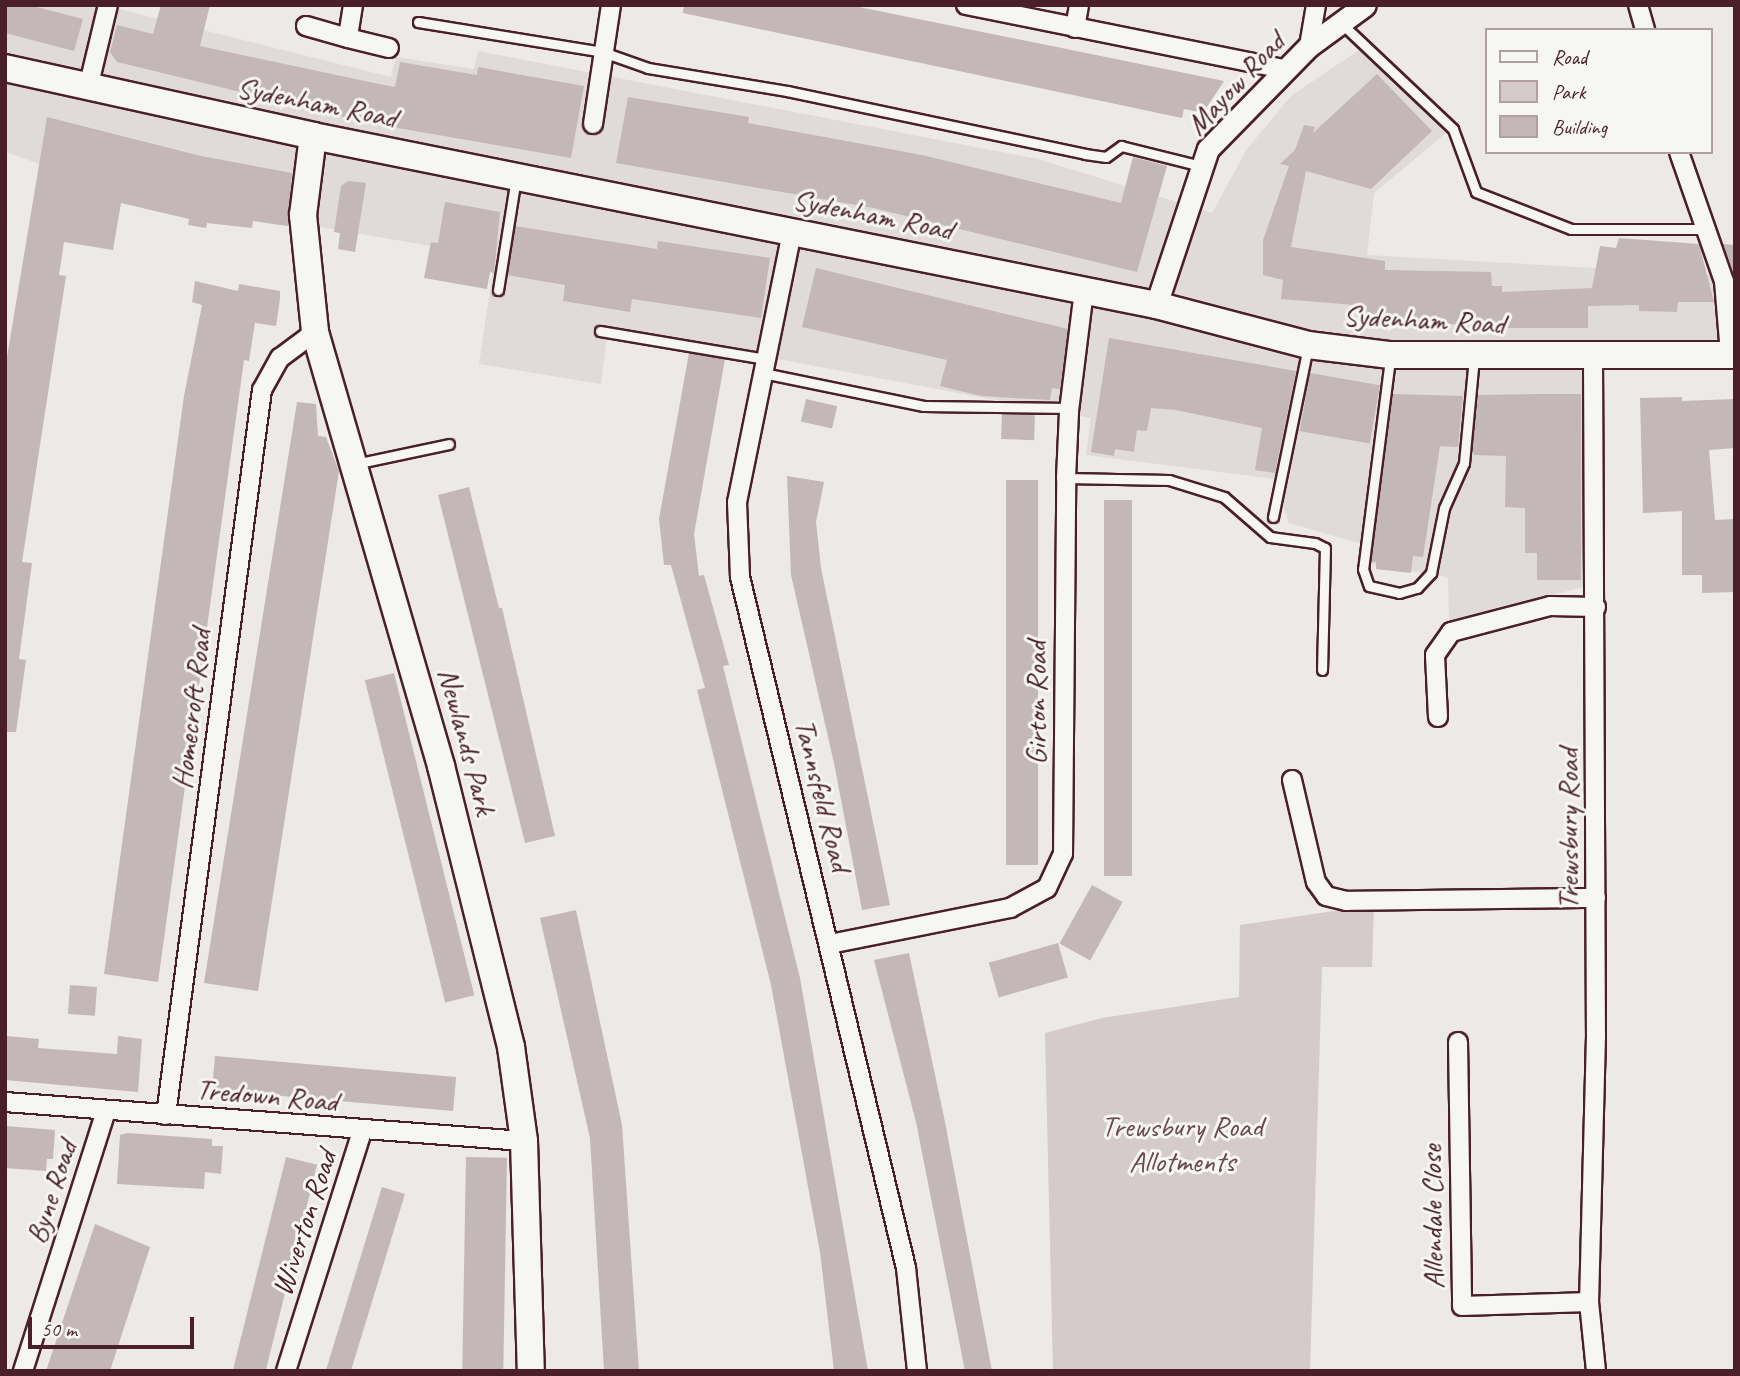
<!DOCTYPE html>
<html>
<head>
<meta charset="utf-8">
<style>
  body { margin:0 }
  #map { position:relative; width:1740px; height:1376px; overflow:hidden; background:#ece9e6; font-family:Caveat,sans-serif }
  div>[style] { position:absolute }
  [style*='--x'] { left:calc(var(--x)*1px); top:calc(var(--y)*1px); width:calc(var(--w)*1px); rotate:calc(var(--a)*1deg) }
  .built>* { inset:0; background:#e0dad8 }
  .green>* { inset:0; background:#d4cbca }
  .building>* { inset:0; background:#c4b7b7; transform-origin:0 0 }
  .roads { filter:drop-shadow(2px 0 #4a1f2b) drop-shadow(-2px 0 #4a1f2b) drop-shadow(0 2px #4a1f2b) drop-shadow(0 -2px #4a1f2b) }
  .service>* { height:9px; margin:-4.5px; padding:0 4.5px; transform-origin:4.5px; border-radius:4.5px; background:#f6f6f2 }
  .minor>* { height:18px; margin:-9px; padding:0 9px; transform-origin:9px; border-radius:9px; background:#f6f6f2 }
  .tertiary>* { height:21px; margin:-10.5px; padding:0 10.5px; transform-origin:10.5px; border-radius:10.5px; background:#f6f6f2 }
  .primary>* { height:26px; margin:-13px; padding:0 13px; transform-origin:13px; border-radius:13px; background:#f6f6f2 }
  span { translate:-50% -50%; white-space:nowrap; text-align:center; line-height:1.15; -webkit-text-stroke:6px #f6f6f2; paint-order:stroke }
  .street-label { font-size:30px; color:#4a1f2b }
  .park-label { font-size:30px; color:#6c4a53 }
  .frame { position:absolute; inset:0; border:7px solid #4a1f2b; pointer-events:none }
  .legend { position:absolute; left:1485px; top:28px; width:228px; height:126px; box-sizing:border-box; background:#f6f6f2; border:2px solid #b1a0a2; margin:0; padding:9px 12px; list-style:none; font-size:21px; color:#4a1f2b }
  .legend li { display:flex; align-items:center; gap:14px; height:35px }
  .legend b { width:35px; border:2px solid #b1a0a2 }
  .scale { position:absolute; left:28px; top:1317px; width:166px; height:32px; box-sizing:border-box; border:4px solid #4a1f2b; border-top:0; padding-left:9px; font-size:21px; line-height:24px; white-space:nowrap; color:#4a1f2b; -webkit-text-stroke:5px #f6f6f2; paint-order:stroke }
</style>
</head>
<body>
<div id="map">
  <div class="built">
    <i style="clip-path:polygon(5px 5px,103px 5px,391px 77px,396px 57px,474px 69px,478px 51px,1038px 159px,1212px 213px,1247px 149px,1291px 96px,1362px 48px,1446px 133px,1374px 193px,1367px 255px,1716px 275px,1722px 347px,1585px 352px,1586px 586px,1449px 623px,1448px 577px,1365px 563px,1366px 545px,1289px 523px,1275px 479px,1086px 455px,1091px 418px,608px 327px,601px 384px,479px 364px,495px 257px,124px 193px,5px 152px)"></i>
  </div>
  <div class="green">
    <i style="clip-path:polygon(1374px 905px,1372px 967px,1322px 967px,1310px 1371px,1053px 1371px,1045px 1033px,1102px 1018px,1239px 997px,1240px 925px)"></i>
  </div>
  <div class="building">
    <i style="clip-path:polygon(5px 5px,29px 5px,83px 19px,74px 51px,5px 33px)"></i>
    <i style="clip-path:polygon(161px 5px,210px 5px,200px 46px,379px 84px,395px 87px,400px 62px,477px 75px,478px 67px,584px 86px,571px 158px,369px 123px,117px 62px,110px 52px,117px 25px,153px 34px)"></i>
    <i style="clip-path:polygon(684px 5px,849px 5px,1224px 81px,1203px 113px,1184px 109px,1182px 118px,683px 13px)"></i>
    <i style="clip-path:polygon(1377px 74px,1432px 131px,1371px 189px,1306px 171px,1291px 247px,1385px 261px,1385px 270px,1491px 272px,1492px 286px,1502px 286px,1502px 292px,1592px 288px,1600px 246px,1616px 248px,1619px 238px,1699px 244px,1714px 302px,1678px 302px,1677px 312px,1639px 311px,1639px 305px,1588px 306px,1588px 328px,1494px 328px,1366px 316px,1367px 306px,1281px 299px,1283px 280px,1263px 275px,1263px 240px,1289px 166px,1280px 164px,1295px 150px,1304px 125px,1315px 127px,1313px 133px)"></i>
    <i style="clip-path:polygon(628px 97px,749px 117px,748px 123px,922px 155px,1121px 203px,1133px 157px,1167px 166px,1137px 272px,873px 208px,616px 163px)"></i>
    <i style="clip-path:polygon(47px 117px,201px 156px,292px 173px,288px 226px,253px 221px,252px 228px,207px 223px,206px 228px,188px 225px,189px 219px,121px 203px,113px 250px,64px 242px,59px 275px,66px 276px,22px 562px,32px 563px,19px 659px,26px 660px,16px 732px,5px 732px,5px 369px)"></i>
    <i style="clip-path:polygon(348px 181px,366px 183px,355px 252px,338px 249px,340px 233px,334px 232px,341px 186px)"></i>
    <i style="clip-path:polygon(445px 202px,500px 212px,494px 273px,490px 272px,487px 289px,424px 278px,431px 242px,438px 243px)"></i>
    <i style="clip-path:polygon(515px 226px,657px 249px,658px 241px,770px 258px,761px 318px,632px 299px,630px 312px,563px 301px,565px 285px,507px 275px)"></i>
    <i style="clip-path:polygon(1723px 244px,1735px 245px,1735px 277px)"></i>
    <i style="clip-path:polygon(816px 268px,1068px 329px,1060px 389px,1052px 388px,1050px 400px,981px 396px,940px 386px,947px 360px,802px 327px)"></i>
    <i style="clip-path:polygon(195px 281px,238px 291px,239px 284px,280px 291px,280px 299px,276px 326px,255px 323px,249px 361px,244px 360px,158px 982px,104px 974px,184px 396px,202px 305px,192px 302px)"></i>
    <i style="clip-path:polygon(1109px 338px,1296px 371px,1275px 473px,1255px 470px,1262px 428px,1176px 410px,1151px 408px,1147px 431px,1137px 430px,1134px 452px,1115px 449px,1114px 456px,1091px 452px)"></i>
    <i style="clip-path:polygon(689px 353px,725px 359px,694px 534px,699px 576px,704px 575px,729px 665px,723px 666px,800px 978px,868px 1371px,834px 1371px,820px 1252px,771px 985px,697px 690px,705px 688px,671px 565px,664px 565px,659px 519px)"></i>
    <i style="left:1310px;top:373px;width:71px;height:59px;rotate:10deg"></i>
    <i style="clip-path:polygon(1393px 394px,1463px 396px,1458px 447px,1440px 446px,1423px 557px,1413px 556px,1411px 573px,1376px 569px,1376px 562px,1371px 562px)"></i>
    <i style="clip-path:polygon(1537px 394px,1581px 394px,1581px 580px,1537px 580px,1537px 553px,1525px 553px,1525px 508px,1505px 507px,1506px 456px,1474px 455px,1472px 449px,1478px 395px)"></i>
    <i style="clip-path:polygon(1682px 397px,1682px 401px,1735px 399px,1735px 448px,1709px 450px,1715px 520px,1735px 519px,1735px 592px,1702px 593px,1702px 575px,1682px 575px,1682px 511px,1643px 513px,1640px 398px)"></i>
    <i style="left:806px;top:399px;width:32px;height:23px;rotate:13deg"></i>
    <i style="clip-path:polygon(297px 402px,316px 404px,318px 436px,326px 437px,339px 471px,258px 991px,204px 983px)"></i>
    <i style="left:1002px;top:414px;width:33px;height:25px;rotate:2deg"></i>
    <i style="clip-path:polygon(787px 476px,824px 482px,816px 522px,821px 568px,890px 905px,862px 910px,834px 763px,791px 575px)"></i>
    <i style="left:1006px;top:480px;width:32px;height:385px"></i>
    <i style="clip-path:polygon(469px 487px,499px 608px,502px 608px,555px 836px,525px 843px,438px 495px)"></i>
    <i style="left:1104px;top:500px;width:28px;height:376px"></i>
    <i style="left:394px;top:673px;width:332px;height:30px;rotate:76deg"></i>
    <i style="left:1092px;top:885px;width:35px;height:67px;rotate:29deg"></i>
    <i style="clip-path:polygon(576px 910px,622px 1125px,639px 1371px,604px 1371px,590px 1138px,540px 918px)"></i>
    <i style="left:1058px;top:943px;width:36px;height:72px;rotate:74deg"></i>
    <i style="clip-path:polygon(909px 953px,944px 1117px,992px 1371px,965px 1371px,916px 1122px,874px 960px)"></i>
    <i style="left:70px;top:985px;width:27px;height:29px;rotate:4deg"></i>
    <i style="clip-path:polygon(7px 1036px,39px 1039px,38px 1048px,117px 1054px,118px 1036px,142px 1039px,138px 1092px,5px 1080px)"></i>
    <i style="left:215px;top:1056px;width:242px;height:34px;rotate:5deg"></i>
    <i style="clip-path:polygon(5px 1126px,55px 1130px,53px 1159px,47px 1159px,46px 1171px,5px 1168px)"></i>
    <i style="clip-path:polygon(127px 1133px,212px 1139px,212px 1146px,223px 1146px,221px 1174px,205px 1172px,204px 1189px,117px 1184px,120px 1135px)"></i>
    <i style="left:286px;top:1157px;width:32px;height:222px;rotate:14deg"></i>
    <i style="left:466px;top:1157px;width:41px;height:214px;rotate:1deg"></i>
    <i style="left:382px;top:1187px;width:24px;height:193px;rotate:17deg"></i>
    <i style="clip-path:polygon(95px 1224px,150px 1247px,110px 1371px,46px 1371px)"></i>
  </div>
  <div class="roads">
    <div class="service">
      <i style="--x:418;--y:22;--w:187;--a:9.2"></i>
      <i style="--x:603;--y:52;--w:48;--a:19.6"></i>
      <i style="--x:648;--y:68;--w:141;--a:9.4"></i>
      <i style="--x:787;--y:91;--w:305;--a:11.9"></i>
      <i style="--x:1085;--y:154;--w:21;--a:8"></i>
      <i style="--x:1106;--y:157;--w:19;--a:-36"></i>
      <i style="--x:1121;--y:146;--w:82;--a:14"></i>
      <i style="--x:1342;--y:24;--w:153;--a:43.4"></i>
      <i style="--x:1453;--y:129;--w:67;--a:69.9"></i>
      <i style="--x:1476;--y:192;--w:102;--a:21.3"></i>
      <i style="--x:1571;--y:229;--w:135;--a:0"></i>
      <i style="--x:498;--y:290;--w:113;--a:-80.9"></i>
      <i style="--x:600;--y:331;--w:168;--a:9.6"></i>
      <i style="--x:1390;--y:359;--w:212;--a:97.3"></i>
      <i style="--x:1363;--y:569;--w:18;--a:71"></i>
      <i style="--x:1369;--y:586;--w:31;--a:13"></i>
      <i style="--x:1399;--y:593;--w:19;--a:-16"></i>
      <i style="--x:1417;--y:588;--w:21;--a:-47"></i>
      <i style="--x:1431;--y:573;--w:66;--a:-78.7"></i>
      <i style="--x:1444;--y:508;--w:49;--a:-66"></i>
      <i style="--x:1464;--y:463;--w:105;--a:-84.6"></i>
      <i style="--x:763;--y:373;--w:164;--a:11.6"></i>
      <i style="--x:924;--y:406;--w:145;--a:0.8"></i>
      <i style="--x:355;--y:464;--w:96;--a:-12"></i>
      <i style="--x:1066;--y:478;--w:103;--a:1.1"></i>
      <i style="--x:1169;--y:480;--w:58;--a:17.2"></i>
      <i style="--x:1224;--y:497;--w:61;--a:41"></i>
      <i style="--x:1270;--y:537;--w:45;--a:7.6"></i>
      <i style="--x:1315;--y:543;--w:11;--a:27"></i>
      <i style="--x:1325;--y:548;--w:122;--a:91.4"></i>
      <i style="--x:1273;--y:517;--w:175;--a:-78.4"></i>
    </div>
    <div class="minor">
      <i style="--x:353;--y:5;--w:33;--a:99"></i>
      <i style="--x:348;--y:38;--w:42;--a:13.7"></i>
      <i style="--x:966;--y:5;--w:324;--a:11.4"></i>
      <i style="--x:1638;--y:5;--w:26;--a:74"></i>
      <i style="--x:306;--y:26;--w:44;--a:15.9"></i>
      <i style="--x:1075;--y:28;--w:23;--a:-80"></i>
      <i style="--x:1309;--y:46;--w:42;--a:-80.3"></i>
      <i style="--x:88;--y:88;--w:85;--a:-76.5"></i>
      <i style="--x:593;--y:124;--w:120;--a:-81.4"></i>
      <i style="--x:1679;--y:152;--w:137;--a:70.8"></i>
      <i style="--x:1724;--y:281;--w:73;--a:85.3"></i>
      <i style="--x:792;--y:232;--w:276;--a:101.5"></i>
      <i style="--x:737;--y:502;--w:75;--a:87.7"></i>
      <i style="--x:740;--y:577;--w:711;--a:76.49"></i>
      <i style="--x:906;--y:1268;--w:104;--a:83.9"></i>
      <i style="--x:1593;--y:357;--w:679;--a:89.75"></i>
      <i style="--x:1596;--y:1036;--w:266;--a:91.5"></i>
      <i style="--x:1589;--y:1302;--w:69;--a:84.2"></i>
      <i style="--x:1438;--y:717;--w:62;--a:-92.8"></i>
      <i style="--x:1435;--y:655;--w:28;--a:-55"></i>
      <i style="--x:1451;--y:632;--w:102;--a:-14.7"></i>
      <i style="--x:1550;--y:606;--w:46;--a:1.2"></i>
      <i style="--x:1292;--y:780;--w:105;--a:76.8"></i>
      <i style="--x:1316;--y:882;--w:17;--a:54"></i>
      <i style="--x:1326;--y:896;--w:21;--a:14"></i>
      <i style="--x:1346;--y:901;--w:250;--a:-0.7"></i>
      <i style="--x:830;--y:944;--w:184;--a:-11.3"></i>
      <i style="--x:1010;--y:908;--w:42;--a:-28.4"></i>
      <i style="--x:1047;--y:888;--w:38;--a:-65"></i>
      <i style="--x:1063;--y:854;--w:376;--a:-89.5"></i>
      <i style="--x:1066;--y:478;--w:67;--a:-87.4"></i>
      <i style="--x:1069;--y:411;--w:121;--a:-82.9"></i>
      <i style="--x:1458;--y:1042;--w:264;--a:89.1"></i>
      <i style="--x:1462;--y:1306;--w:127;--a:-1.8"></i>
      <i style="--x:5;--y:1102;--w:520;--a:4.3"></i>
      <i style="--x:166;--y:1115;--w:731;--a:-82.46"></i>
      <i style="--x:262;--y:390;--w:37;--a:-61"></i>
      <i style="--x:280;--y:358;--w:44;--a:-36.6"></i>
      <i style="--x:23;--y:1371;--w:273;--a:-72.3"></i>
      <i style="--x:286;--y:1371;--w:252;--a:-72.4"></i>
    </div>
    <div class="tertiary">
      <i style="--x:1156;--y:305;--w:164;--a:-71.6"></i>
      <i style="--x:1208;--y:149;--w:144;--a:-45.6"></i>
      <i style="--x:1309;--y:46;--w:69;--a:-36.2"></i>
    </div>
    <div class="primary">
      <i style="--x:5;--y:68;--w:315;--a:12.4"></i>
      <i style="--x:313;--y:136;--w:860;--a:11.34"></i>
      <i style="--x:1156;--y:305;--w:157;--a:14.7"></i>
      <i style="--x:1308;--y:345;--w:83;--a:7"></i>
      <i style="--x:1390;--y:355;--w:345;--a:0"></i>
      <i style="--x:313;--y:136;--w:80;--a:97.2"></i>
      <i style="--x:303;--y:215;--w:118;--a:84.1"></i>
      <i style="--x:315;--y:332;--w:452;--a:73.8"></i>
      <i style="--x:441;--y:766;--w:290;--a:76"></i>
      <i style="--x:511;--y:1047;--w:95;--a:82.1"></i>
      <i style="--x:524;--y:1141;--w:230;--a:88.3"></i>
    </div>
  </div>
  <div class="street-label">
    <span style="left:1235px;top:83px;rotate:-47deg">Mayow Road</span>
    <span style="left:317px;top:102px;rotate:11deg">Sydenham Road</span>
    <span style="left:873px;top:214px;rotate:11deg">Sydenham Road</span>
    <span style="left:1424px;top:319px;rotate:3deg">Sydenham Road</span>
    <span style="left:1036px;top:703px;rotate:-90deg">Girton Road</span>
    <span style="left:191px;top:709px;rotate:-83deg">Homecroft Road</span>
    <span style="left:467px;top:741px;rotate:75deg">Newlands Park</span>
    <span style="left:823px;top:795px;rotate:76deg">Tannsfeld Road</span>
    <span style="left:1568px;top:829px;rotate:-90deg">Trewsbury Road</span>
    <span style="left:267px;top:1095px;rotate:5deg">Tredown Road</span>
    <span style="left:51px;top:1192px;rotate:-72deg">Byne Road</span>
    <span style="left:1432px;top:1217px;rotate:-91deg">Allendale Close</span>
    <span style="left:304px;top:1223px;rotate:-72deg">Wiverton Road</span>
  </div>
  <div class="park-label">
    <span style="left:1182px;top:1143px">Trewsbury Road<br>Allotments</span>
  </div>
  <div class="frame"></div>
  <ul class="legend">
  <li><b style="height:9px;background:#f6f6f2"></b>Road</li>
  <li><b style="height:19px;background:#d4cbca"></b>Park</li>
  <li><b style="height:19px;background:#c4b7b7"></b>Building</li>
  </ul>
  <div class="scale">50 m</div>
</div>
</body>
</html>
